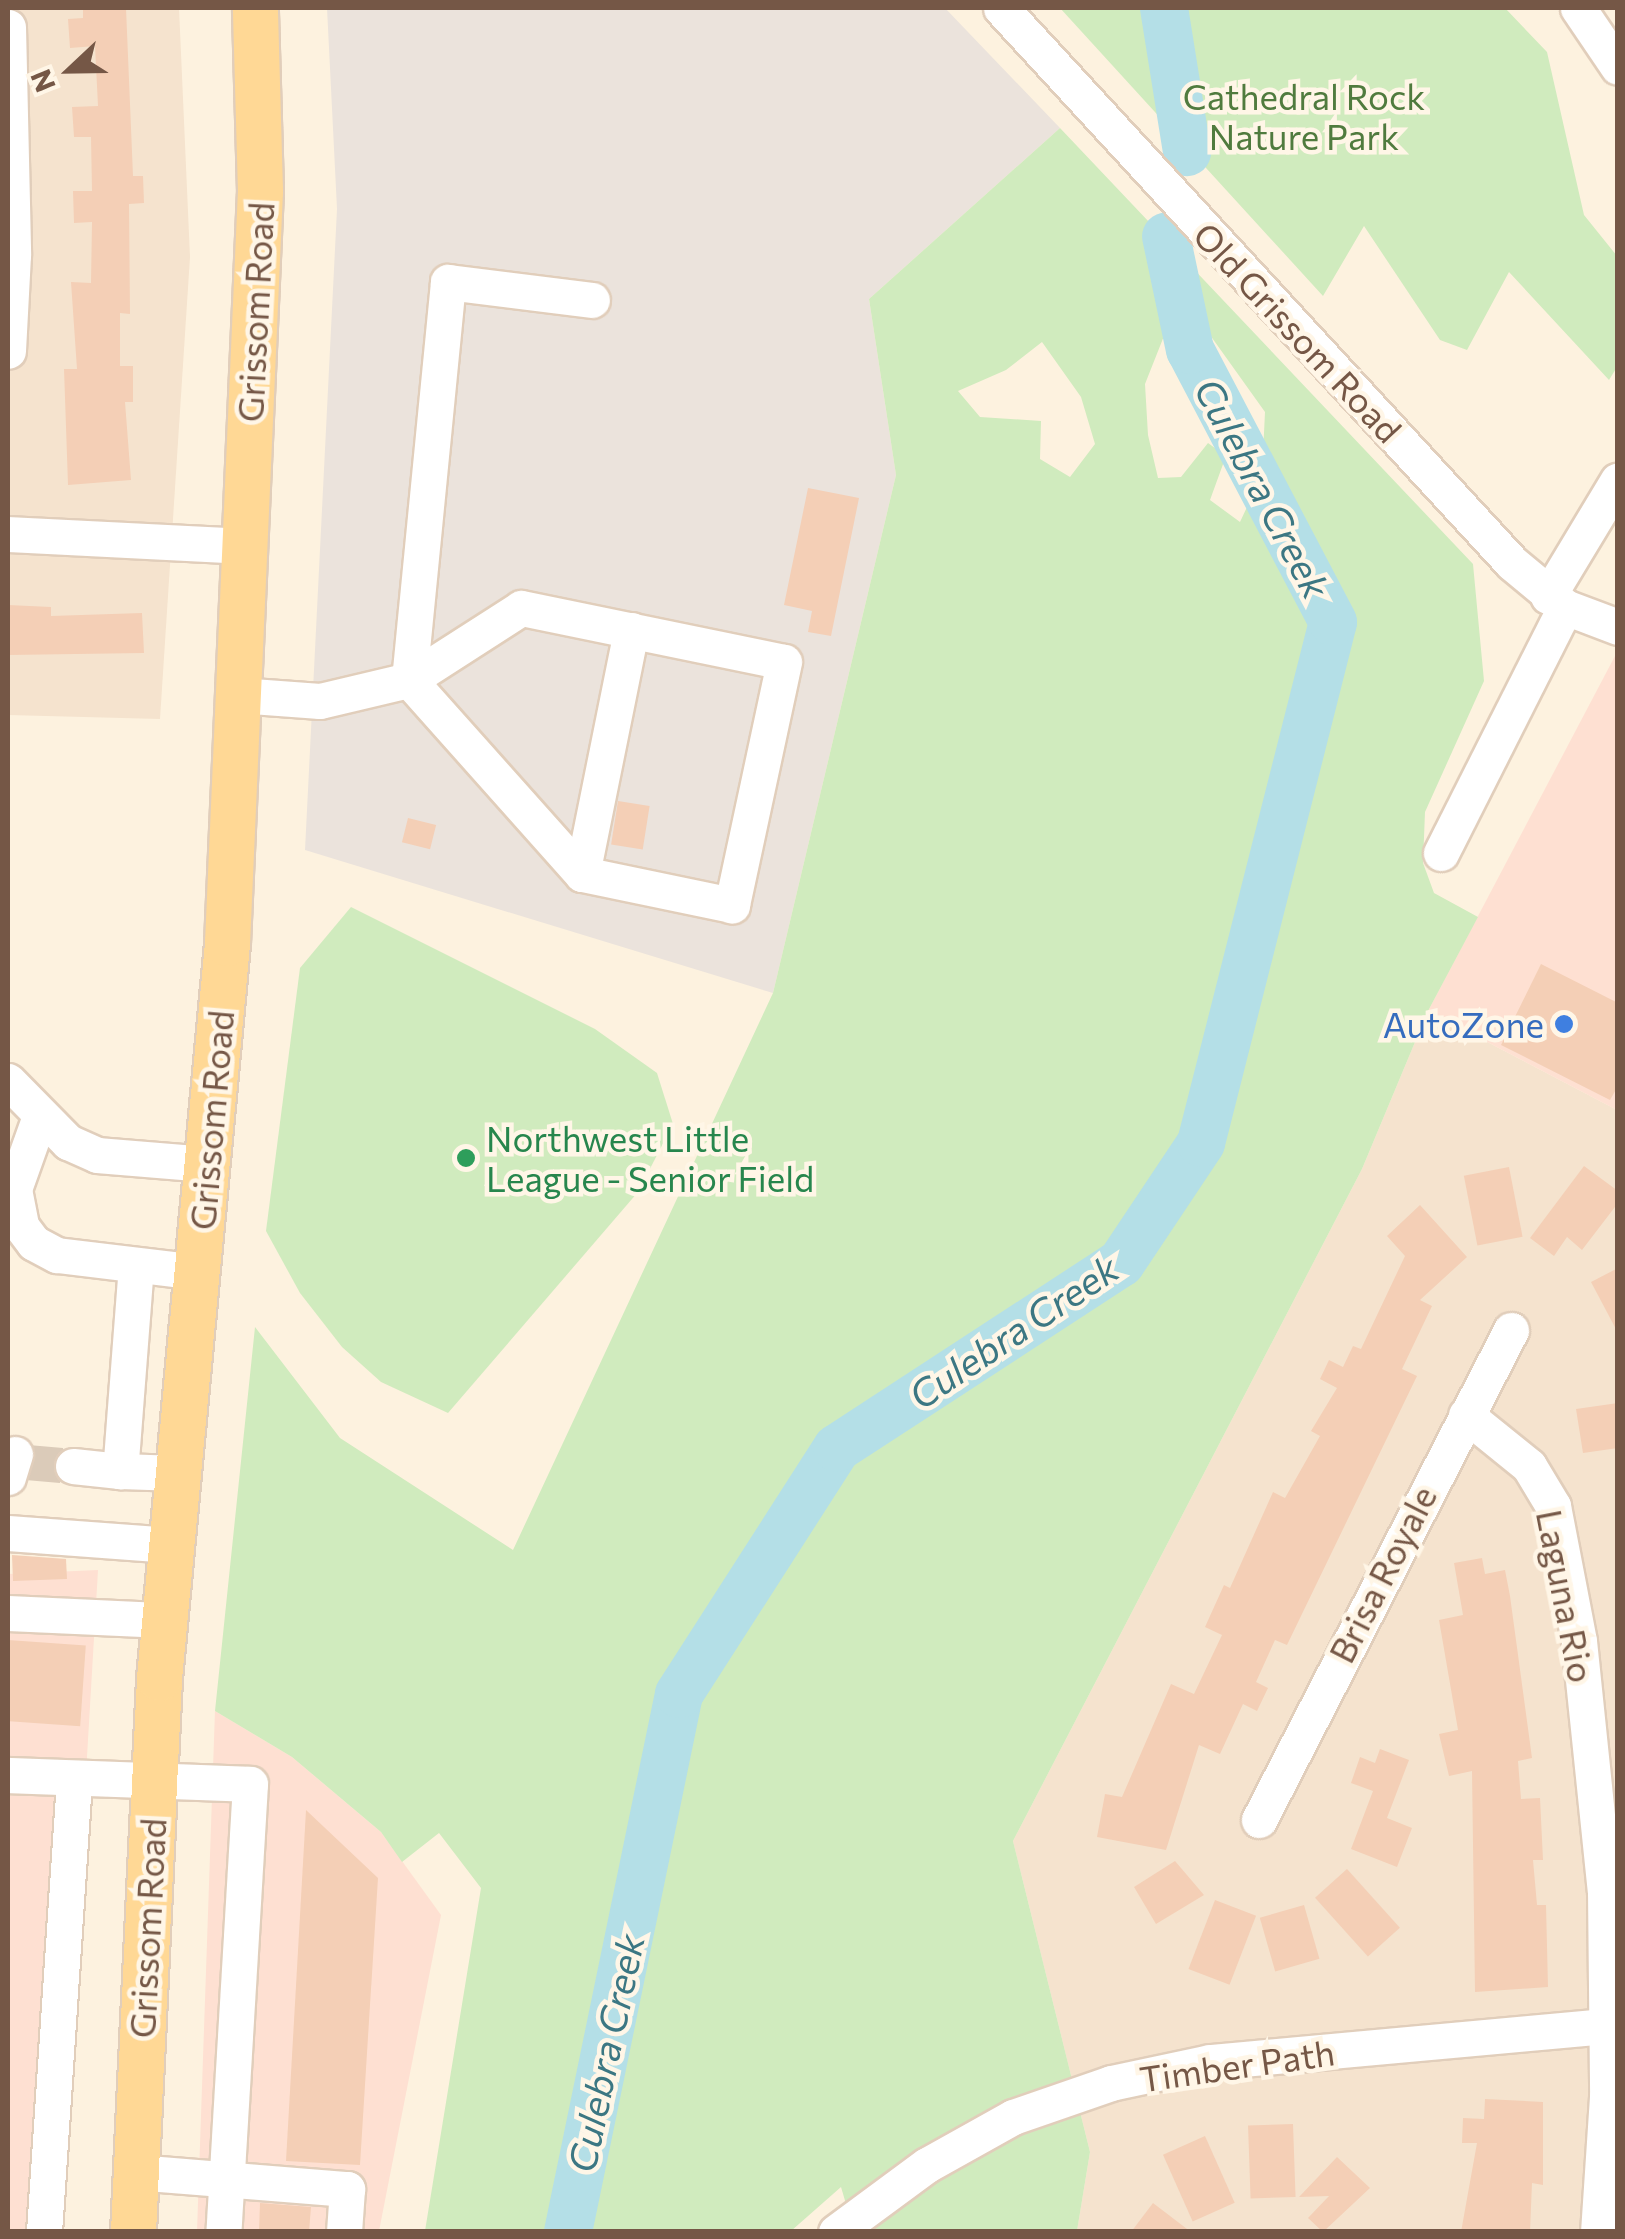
<!DOCTYPE html>
<html>
<head>
<meta charset="utf-8">
<style>
  body { margin:0 }
  #map { position:relative; width:1625px; height:2239px; overflow:hidden; background:#fdf2df; font-family:Commissioner,sans-serif }
  div>[style] { position:absolute }
  [style*='--x'] { left:calc(var(--x)*1px); top:calc(var(--y)*1px); width:calc(var(--w)*1px); rotate:calc(var(--a)*1deg) }
  .residential>* { inset:0; background:#f5e3ce }
  .commercial>* { inset:0; background:#fee0d2 }
  .industrial>* { inset:0; background:#ebe3dc }
  .green>* { inset:0; background:#d0ebbe }
  .river>* { height:48px; margin:-24px; padding:0 24px; transform-origin:24px; border-radius:24px; background:#b4dfe7 }
  .building>* { inset:0; background:#f4cfb6; transform-origin:0 0 }
  .minor-tunnel>* { height:35px; margin-top:-17.5px; transform-origin:0; background:repeating-linear-gradient(90deg,#dbcbb9 0 35px,transparent 0 53px) }
  .roads { filter:drop-shadow(2px 0 #e1cebb) drop-shadow(-2px 0 #e1cebb) drop-shadow(0 2px #e1cebb) drop-shadow(0 -2px #e1cebb) }
  .minor>* { height:35px; margin:-17.5px; padding:0 17.5px; transform-origin:17.5px; border-radius:17.5px; background:#fff }
  .major>* { height:45px; margin:-22.5px; padding:0 22.5px; transform-origin:22.5px; border-radius:22.5px; background:#ffd895 }
  .dots>* { width:28px; height:28px; translate:-50% -50%; box-sizing:border-box; border:5px solid #fff6e7; border-radius:50% }
  span { translate:-50% -50%; white-space:nowrap; text-align:center; line-height:1.15; -webkit-text-stroke:9px #fff6e7; paint-order:stroke }
  .park-label { font-size:35px; color:#507b3e }
  .street-label { font-size:35px; color:#755746 }
  .shop-label { font-size:35px; color:#366cbe }
  .right { translate:-100% -50%; text-align:right }
  .leisure-label { font-size:35px; color:#27864d }
  .left { translate:0 -50%; text-align:left }
  .water-label { font-size:38px; color:#3c7783; font-style:italic }
  .frame { position:absolute; inset:0; border:10px solid #755746; pointer-events:none }
  .north { position:absolute; left:20px; top:20px; width:100px; height:100px; -webkit-text-stroke:8px #fff6e7; paint-order:stroke; rotate:248deg; font-size:28px; font-weight:700; line-height:40px; text-align:center; color:#755746 }
  .north::after { content:''; display:block; margin:auto; width:35px; height:45px; background:#755746; clip-path:polygon(50% 0,100% 100%,50% 72%,0 100%) }
</style>
</head>
<body>
<div id="map">
  <div class="residential">
    <i style="clip-path:polygon(8px 8px,179px 8px,190px 257px,160px 719px,8px 715px)"></i>
    <i style="clip-path:polygon(1428px 1011px,1617px 1110px,1617px 2231px,1077px 2231px,1090px 2152px,1013px 1841px,1362px 1169px)"></i>
  </div>
  <div class="commercial">
    <i style="clip-path:polygon(1615px 656px,1617px 657px,1617px 1110px,1428px 1011px)"></i>
    <i style="clip-path:polygon(98px 1570px,59px 2231px,8px 2231px,8px 1574px)"></i>
    <i style="clip-path:polygon(215px 1711px,292px 1757px,381px 1832px,441px 1915px,379px 2231px,197px 2232px)"></i>
  </div>
  <div class="industrial">
    <i style="clip-path:polygon(327px 8px,945px 8px,1060px 128px,869px 299px,896px 475px,773px 993px,305px 850px,337px 209px)"></i>
  </div>
  <div class="green">
    <i style="clip-path:polygon(1060px 8px,1505px 8px,1547px 52px,1584px 215px,1617px 256px,1617px 367px,1609px 380px,1509px 272px,1467px 350px,1440px 340px,1364px 226px,1323px 296px)"></i>
    <i style="clip-path:polygon(evenodd,1060px 128px,1473px 564px,1484px 681px,1425px 812px,1423px 863px,1434px 893px,1478px 917px,1428px 1011px,1362px 1169px,1013px 1841px,1090px 2152px,1077px 2231px,854px 2231px,841px 2187px,791px 2231px,425px 2231px,481px 1888px,439px 1833px,402px 1862px,381px 1832px,292px 1757px,215px 1711px,255px 1327px,340px 1438px,513px 1550px,773px 993px,896px 475px,869px 299px,1060px 128px,1210px 335px,1265px 412px,1262px 475px,1240px 522px,1210px 500px,1226px 456px,1208px 443px,1181px 477px,1158px 478px,1148px 435px,1145px 384px,1164px 336px,1210px 335px,1060px 128px,1042px 342px,1081px 397px,1095px 444px,1070px 477px,1040px 459px,1041px 421px,980px 417px,958px 391px,1006px 370px,1042px 342px)"></i>
    <i style="clip-path:polygon(351px 907px,595px 1029px,657px 1073px,673px 1124px,638px 1192px,448px 1413px,381px 1382px,342px 1347px,300px 1293px,266px 1231px,300px 968px)"></i>
  </div>
  <div class="river">
    <i style="--x:1164;--y:8;--w:146;--a:80.9"></i>
    <i style="--x:568;--y:2232;--w:549;--a:-78.34"></i>
    <i style="--x:679;--y:1694;--w:292;--a:-57.3"></i>
    <i style="--x:837;--y:1448;--w:339;--a:-33.1"></i>
    <i style="--x:1121;--y:1263;--w:144;--a:-56.3"></i>
    <i style="--x:1201;--y:1143;--w:537;--a:-75.78"></i>
    <i style="--x:1333;--y:622;--w:307;--a:-117.7"></i>
    <i style="--x:1190;--y:350;--w:116;--a:-101.9"></i>
  </div>
  <div class="building">
    <i style="clip-path:polygon(83px 8px,126px 8px,133px 176px,143px 176px,144px 203px,129px 204px,130px 314px,120px 313px,120px 366px,133px 366px,133px 402px,125px 402px,131px 480px,68px 485px,64px 369px,77px 369px,71px 282px,91px 283px,92px 222px,74px 223px,73px 191px,92px 191px,91px 137px,74px 137px,72px 107px,98px 106px,95px 46px,70px 48px,68px 19px,83px 18px)"></i>
    <i style="clip-path:polygon(808px 488px,859px 498px,831px 636px,808px 632px,812px 611px,784px 605px)"></i>
    <i style="clip-path:polygon(8px 605px,51px 607px,51px 616px,142px 613px,144px 653px,8px 655px)"></i>
    <i style="left:618px;top:801px;width:32px;height:44px;rotate:9deg"></i>
    <i style="left:408px;top:818px;width:29px;height:25px;rotate:14deg"></i>
    <i style="clip-path:polygon(1541px 964px,1618px 1003px,1618px 1086px,1610px 1100px,1501px 1045px)"></i>
    <i style="clip-path:polygon(1584px 1166px,1618px 1191px,1618px 1203px,1582px 1250px,1567px 1237px,1554px 1256px,1530px 1238px)"></i>
    <i style="left:1509px;top:1167px;width:71px;height:46px;rotate:79deg"></i>
    <i style="clip-path:polygon(1420px 1205px,1467px 1257px,1420px 1300px,1432px 1306px,1402px 1369px,1417px 1376px,1287px 1645px,1275px 1640px,1256px 1682px,1268px 1688px,1257px 1711px,1243px 1704px,1220px 1754px,1199px 1745px,1166px 1850px,1097px 1837px,1105px 1794px,1122px 1797px,1171px 1684px,1194px 1694px,1222px 1635px,1205px 1627px,1224px 1585px,1230px 1588px,1273px 1492px,1285px 1498px,1320px 1436px,1311px 1431px,1337px 1388px,1320px 1379px,1329px 1360px,1343px 1367px,1353px 1346px,1361px 1349px,1405px 1256px,1387px 1236px)"></i>
    <i style="clip-path:polygon(1618px 1268px,1618px 1333px,1591px 1282px)"></i>
    <i style="clip-path:polygon(1618px 1403px,1618px 1448px,1583px 1453px,1576px 1409px)"></i>
    <i style="clip-path:polygon(12px 1555px,66px 1559px,67px 1579px,13px 1581px)"></i>
    <i style="clip-path:polygon(1482px 1558px,1485px 1574px,1505px 1570px,1510px 1596px,1532px 1758px,1518px 1761px,1521px 1799px,1540px 1798px,1543px 1860px,1533px 1860px,1537px 1905px,1546px 1905px,1548px 1987px,1475px 1992px,1472px 1771px,1449px 1776px,1439px 1734px,1458px 1730px,1439px 1620px,1463px 1615px,1454px 1563px)"></i>
    <i style="left:8px;top:1640px;width:78px;height:81px;rotate:4deg"></i>
    <i style="clip-path:polygon(1380px 1749px,1409px 1760px,1387px 1818px,1412px 1828px,1397px 1867px,1351px 1849px,1373px 1791px,1351px 1783px,1360px 1757px,1375px 1763px)"></i>
    <i style="clip-path:polygon(306px 1810px,378px 1878px,360px 2165px,286px 2161px)"></i>
    <i style="clip-path:polygon(1175px 1861px,1204px 1895px,1156px 1924px,1134px 1887px)"></i>
    <i style="left:1347px;top:1869px;width:79px;height:43px;rotate:48deg"></i>
    <i style="left:1215px;top:1900px;width:44px;height:74px;rotate:21deg"></i>
    <i style="left:1304px;top:1905px;width:56px;height:46px;rotate:74deg"></i>
    <i style="clip-path:polygon(1485px 2099px,1543px 2102px,1543px 2185px,1532px 2183px,1530px 2232px,1461px 2232px,1477px 2143px,1462px 2143px,1463px 2118px,1484px 2119px)"></i>
    <i style="left:1293px;top:2124px;width:73px;height:45px;rotate:88deg"></i>
    <i style="left:1205px;top:2136px;width:73px;height:46px;rotate:66deg"></i>
    <i style="clip-path:polygon(1337px 2157px,1370px 2188px,1323px 2232px,1308px 2218px,1329px 2196px,1299px 2197px)"></i>
    <i style="clip-path:polygon(260px 2203px,311px 2207px,309px 2232px,259px 2232px)"></i>
    <i style="clip-path:polygon(1153px 2203px,1191px 2232px,1131px 2232px)"></i>
  </div>
  <div class="minor-tunnel">
    <i style="--x:27;--y:1462;--w:46;--a:5"></i>
  </div>
  <div class="roads">
    <div class="minor">
      <i style="--x:1001;--y:8;--w:754;--a:47.36"></i>
      <i style="--x:1512;--y:563;--w:69;--a:39.7"></i>
      <i style="--x:1565;--y:607;--w:57;--a:20.7"></i>
      <i style="--x:1578;--y:8;--w:71;--a:55.9"></i>
      <i style="--x:8;--y:27;--w:228;--a:88.7"></i>
      <i style="--x:13;--y:255;--w:96;--a:93"></i>
      <i style="--x:8;--y:534;--w:236;--a:2.9"></i>
      <i style="--x:1548;--y:596;--w:135;--a:-58.9"></i>
      <i style="--x:521;--y:608;--w:268;--a:11.6"></i>
      <i style="--x:784;--y:662;--w:249;--a:102.1"></i>
      <i style="--x:732;--y:905;--w:153;--a:-168.3"></i>
      <i style="--x:582;--y:874;--w:260;--a:-131.7"></i>
      <i style="--x:409;--y:680;--w:133;--a:-32.7"></i>
      <i style="--x:238;--y:695;--w:82;--a:4.2"></i>
      <i style="--x:320;--y:701;--w:91;--a:-13.3"></i>
      <i style="--x:409;--y:680;--w:400;--a:-84.4"></i>
      <i style="--x:448;--y:282;--w:145;--a:7.1"></i>
      <i style="--x:1441;--y:853;--w:275;--a:-63.2"></i>
      <i style="--x:582;--y:874;--w:249;--a:-78.6"></i>
      <i style="--x:8;--y:1081;--w:86;--a:45.5"></i>
      <i style="--x:68;--y:1142;--w:32;--a:24"></i>
      <i style="--x:97;--y:1155;--w:110;--a:4.7"></i>
      <i style="--x:40;--y:1116;--w:77;--a:109.6"></i>
      <i style="--x:14;--y:1189;--w:38;--a:79"></i>
      <i style="--x:21;--y:1226;--w:21;--a:53"></i>
      <i style="--x:34;--y:1243;--w:26;--a:28"></i>
      <i style="--x:57;--y:1255;--w:141;--a:6.9"></i>
      <i style="--x:136;--y:1265;--w:207;--a:94.4"></i>
      <i style="--x:120;--y:1471;--w:58;--a:2"></i>
      <i style="--x:1466;--y:1415;--w:81;--a:39"></i>
      <i style="--x:1529;--y:1466;--w:47;--a:59"></i>
      <i style="--x:1553;--y:1506;--w:137;--a:79.1"></i>
      <i style="--x:1579;--y:1641;--w:251;--a:84.1"></i>
      <i style="--x:1605;--y:1891;--w:206;--a:89.4"></i>
      <i style="--x:1607;--y:2097;--w:135;--a:93.8"></i>
      <i style="--x:73;--y:1466;--w:47;--a:6.1"></i>
      <i style="--x:8;--y:1477;--w:24;--a:-73"></i>
      <i style="--x:8;--y:1533;--w:163;--a:4.2"></i>
      <i style="--x:8;--y:1613;--w:157;--a:2.6"></i>
      <i style="--x:8;--y:1775;--w:242;--a:2.1"></i>
      <i style="--x:250;--y:1784;--w:449;--a:93.4"></i>
      <i style="--x:1259;--y:1820;--w:551;--a:-62.78"></i>
      <i style="--x:135;--y:2172;--w:213;--a:4.6"></i>
      <i style="--x:347;--y:2189;--w:43;--a:94"></i>
      <i style="--x:44;--y:2232;--w:455;--a:-86.2"></i>
      <i style="--x:836;--y:2232;--w:113;--a:-36.4"></i>
      <i style="--x:927;--y:2165;--w:98;--a:-29.2"></i>
      <i style="--x:1013;--y:2117;--w:104;--a:-19.1"></i>
      <i style="--x:1111;--y:2083;--w:101;--a:-12"></i>
      <i style="--x:1210;--y:2062;--w:410;--a:-5.2"></i>
    </div>
    <div class="major">
      <i style="--x:133;--y:2232;--w:555;--a:-87.31"></i>
      <i style="--x:159;--y:1678;--w:738;--a:-84.71"></i>
      <i style="--x:227;--y:943;--w:753;--a:-87.49"></i>
      <i style="--x:260;--y:191;--w:183;--a:-91.6"></i>
    </div>
  </div>
  <div class="dots">
    <i style="left:1564px;top:1024px;background:#3f7fe0"></i>
    <i style="left:466px;top:1158px;background:#2e9e5b"></i>
  </div>
  <div class="park-label">
    <span style="left:1304px;top:116px">Cathedral Rock<br>Nature Park</span>
  </div>
  <div class="street-label">
    <span style="left:255px;top:312px;rotate:-87deg">Grissom Road</span>
    <span style="left:1298px;top:332px;rotate:47deg">Old Grissom Road</span>
    <span style="left:211px;top:1120px;rotate:-85deg">Grissom Road</span>
    <span style="left:1382px;top:1574px;rotate:-63deg">Brisa Royale</span>
    <span style="left:1566px;top:1596px;rotate:79deg">Laguna Rio</span>
    <span style="left:147px;top:1928px;rotate:-87deg">Grissom Road</span>
    <span style="left:1237px;top:2065px;rotate:-8deg">Timber Path</span>
  </div>
  <div class="shop-label">
    <span class="right" style="left:1544px;top:1024px">AutoZone</span>
  </div>
  <div class="leisure-label">
    <span class="left" style="left:486px;top:1158px">Northwest Little<br>League - Senior Field</span>
  </div>
  <div class="water-label">
    <span style="left:1263px;top:488px;rotate:62deg">Culebra Creek</span>
    <span style="left:1013px;top:1331px;rotate:-34deg">Culebra Creek</span>
    <span style="left:605px;top:2053px;rotate:-78deg">Culebra Creek</span>
  </div>
  <div class="frame"></div>
  <div class="north">N</div>
</div>
</body>
</html>
